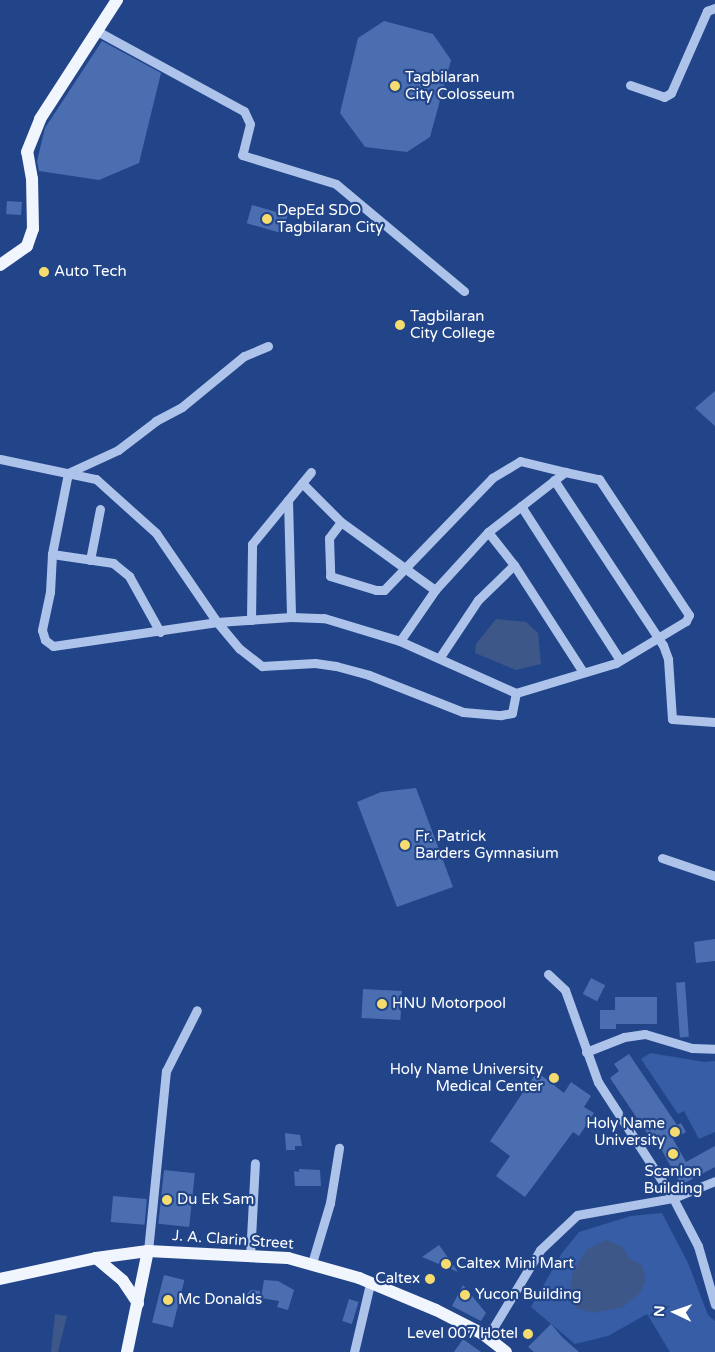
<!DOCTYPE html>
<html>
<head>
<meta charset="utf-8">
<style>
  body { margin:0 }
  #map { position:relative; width:715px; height:1352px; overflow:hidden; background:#224589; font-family:"Varela Round",sans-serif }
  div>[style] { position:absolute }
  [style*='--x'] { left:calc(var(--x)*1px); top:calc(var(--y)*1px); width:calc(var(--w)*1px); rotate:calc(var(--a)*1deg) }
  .green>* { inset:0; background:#365da6 }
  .water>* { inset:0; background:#3e5789 }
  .building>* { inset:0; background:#4b6eb1; transform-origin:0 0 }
  .minor>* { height:9px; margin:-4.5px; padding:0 4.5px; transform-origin:4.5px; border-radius:4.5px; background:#adc3ea }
  .major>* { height:12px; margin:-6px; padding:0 6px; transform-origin:6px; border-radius:6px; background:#f1f5fe }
  .dots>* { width:14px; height:14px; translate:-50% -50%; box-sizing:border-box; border:2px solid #224589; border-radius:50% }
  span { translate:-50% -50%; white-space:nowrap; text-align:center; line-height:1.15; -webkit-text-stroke:4.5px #224589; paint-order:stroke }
  .poi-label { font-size:15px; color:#fff }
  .left { translate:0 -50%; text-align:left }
  .right { translate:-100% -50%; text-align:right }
  .street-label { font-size:15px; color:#fff }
  .north { position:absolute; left:650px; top:1287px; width:50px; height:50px; -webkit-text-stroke:4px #224589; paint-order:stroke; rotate:273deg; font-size:14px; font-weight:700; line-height:20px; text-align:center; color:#fff }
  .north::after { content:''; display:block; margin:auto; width:18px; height:22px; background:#fff; clip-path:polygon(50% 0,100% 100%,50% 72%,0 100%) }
</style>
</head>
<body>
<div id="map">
  <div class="green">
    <i style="clip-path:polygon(650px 1053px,705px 1062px,715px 1061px,715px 1132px,699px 1139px,684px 1111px,678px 1114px,641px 1059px)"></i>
    <i style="clip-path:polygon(662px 1213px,688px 1263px,708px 1315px,715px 1321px,715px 1352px,670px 1352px,647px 1314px,608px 1336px,575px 1344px,531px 1307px,562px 1253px,579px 1232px,631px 1216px)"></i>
  </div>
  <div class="water">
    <i style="clip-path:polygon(496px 619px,526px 622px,538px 633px,541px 664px,516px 670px,475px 653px,476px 644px)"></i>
    <i style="clip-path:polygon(607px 1240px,623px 1247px,629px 1258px,642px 1265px,646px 1279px,640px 1293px,623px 1307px,594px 1313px,576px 1308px,569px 1296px,573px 1273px,587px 1249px)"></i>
    <i style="clip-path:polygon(55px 1314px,67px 1316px,58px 1352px,51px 1352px)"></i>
  </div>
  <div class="building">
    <i style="clip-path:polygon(384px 21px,433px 34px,451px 60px,430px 137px,407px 152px,365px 147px,340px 113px,358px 38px)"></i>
    <i style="clip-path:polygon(102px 41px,161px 73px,139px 163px,99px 180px,39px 171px,37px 161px,45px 128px)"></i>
    <i style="left:7px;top:201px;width:15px;height:13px;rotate:4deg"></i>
    <i style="left:252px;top:205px;width:37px;height:19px;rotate:16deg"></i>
    <i style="clip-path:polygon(715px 391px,715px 426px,695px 408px)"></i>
    <i style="clip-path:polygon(416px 788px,453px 887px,397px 907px,357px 802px,381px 792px)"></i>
    <i style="clip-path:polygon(715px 939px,715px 961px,696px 963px,694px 942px)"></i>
    <i style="left:591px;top:978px;width:16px;height:18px;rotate:27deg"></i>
    <i style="left:685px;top:982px;width:55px;height:9px;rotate:86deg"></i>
    <i style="left:363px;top:989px;width:39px;height:29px;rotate:3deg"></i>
    <i style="clip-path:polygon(615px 997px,657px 997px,657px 1024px,616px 1024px,616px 1029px,600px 1029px,600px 1010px,615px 1010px)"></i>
    <i style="clip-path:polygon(629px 1054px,677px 1125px,681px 1123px,686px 1132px,673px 1139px,686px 1162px,715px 1146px,715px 1167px,681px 1185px,653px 1134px,649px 1136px,610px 1078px,619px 1071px,614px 1064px)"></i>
    <i style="clip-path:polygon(537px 1072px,564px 1093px,571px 1082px,591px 1096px,584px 1107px,594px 1113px,579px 1136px,573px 1132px,525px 1197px,496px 1176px,510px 1156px,490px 1141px)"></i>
    <i style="clip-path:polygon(285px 1133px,300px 1135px,302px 1146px,295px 1146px,295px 1150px,286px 1150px)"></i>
    <i style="clip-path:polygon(299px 1169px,320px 1170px,321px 1186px,295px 1186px,294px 1171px,299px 1172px)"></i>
    <i style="left:164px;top:1170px;width:31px;height:54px;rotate:6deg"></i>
    <i style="left:113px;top:1196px;width:34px;height:26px;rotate:5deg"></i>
    <i style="clip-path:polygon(439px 1245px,458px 1272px,422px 1257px)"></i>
    <i style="left:164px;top:1275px;width:21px;height:49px;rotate:14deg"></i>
    <i style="clip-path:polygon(264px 1280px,278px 1281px,294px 1290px,288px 1310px,277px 1307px,279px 1301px,261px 1298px)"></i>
    <i style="clip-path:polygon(463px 1285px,486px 1313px,481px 1321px,452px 1306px)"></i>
    <i style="clip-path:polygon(251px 1290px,260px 1291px,260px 1305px,246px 1304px,245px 1296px)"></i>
    <i style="left:349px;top:1299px;width:10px;height:23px;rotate:17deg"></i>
    <i style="clip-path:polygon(551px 1324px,563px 1338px,579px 1352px,534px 1352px,528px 1347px)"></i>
    <i style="clip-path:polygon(463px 1339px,481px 1352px,454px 1352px)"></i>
  </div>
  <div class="minor">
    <i style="--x:97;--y:31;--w:167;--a:28.6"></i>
    <i style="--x:244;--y:111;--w:14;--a:65"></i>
    <i style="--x:250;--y:124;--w:32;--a:104"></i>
    <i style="--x:242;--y:155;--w:98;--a:17.1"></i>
    <i style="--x:336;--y:184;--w:167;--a:39.9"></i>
    <i style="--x:630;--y:85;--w:36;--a:19"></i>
    <i style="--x:664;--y:97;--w:8;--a:-30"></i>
    <i style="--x:671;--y:93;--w:90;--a:-66.3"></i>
    <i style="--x:707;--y:11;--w:9;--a:-21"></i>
    <i style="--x:268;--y:346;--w:26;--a:157"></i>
    <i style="--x:244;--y:356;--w:80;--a:140.6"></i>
    <i style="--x:182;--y:407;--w:30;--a:152"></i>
    <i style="--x:156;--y:421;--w:48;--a:142.7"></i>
    <i style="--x:118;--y:450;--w:55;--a:155.3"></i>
    <i style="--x:68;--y:473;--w:83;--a:101.2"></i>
    <i style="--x:52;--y:554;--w:38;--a:93"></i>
    <i style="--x:50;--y:592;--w:39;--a:102"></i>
    <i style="--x:42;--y:630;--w:10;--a:73"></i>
    <i style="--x:45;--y:640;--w:10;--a:37"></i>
    <i style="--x:53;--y:646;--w:166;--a:-8.3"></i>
    <i style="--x:217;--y:622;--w:74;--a:-3.9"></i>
    <i style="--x:291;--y:617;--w:33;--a:2"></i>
    <i style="--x:324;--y:618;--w:79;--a:16.8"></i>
    <i style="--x:400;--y:641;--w:62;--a:-55.5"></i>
    <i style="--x:435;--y:590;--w:79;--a:-47.6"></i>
    <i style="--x:488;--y:532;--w:98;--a:-37.9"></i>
    <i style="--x:565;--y:472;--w:35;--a:12"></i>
    <i style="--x:599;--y:479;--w:163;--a:56.5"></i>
    <i style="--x:689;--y:615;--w:7;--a:117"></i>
    <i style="--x:686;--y:621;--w:82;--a:149"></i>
    <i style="--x:616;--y:663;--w:104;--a:163.3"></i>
    <i style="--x:516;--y:693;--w:127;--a:-155.9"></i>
    <i style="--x:0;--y:459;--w:98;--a:11.8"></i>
    <i style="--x:96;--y:479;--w:81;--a:42"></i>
    <i style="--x:156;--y:533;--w:108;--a:55.6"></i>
    <i style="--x:217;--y:622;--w:35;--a:50"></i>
    <i style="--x:240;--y:649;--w:28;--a:38"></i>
    <i style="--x:262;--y:666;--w:53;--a:-3.2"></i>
    <i style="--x:315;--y:663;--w:21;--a:8"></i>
    <i style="--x:336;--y:666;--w:34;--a:15"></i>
    <i style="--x:369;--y:675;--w:101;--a:21.5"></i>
    <i style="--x:463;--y:712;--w:38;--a:5"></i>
    <i style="--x:501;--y:715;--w:11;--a:-10"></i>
    <i style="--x:512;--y:713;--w:20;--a:-79"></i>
    <i style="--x:554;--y:480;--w:198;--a:56.6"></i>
    <i style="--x:663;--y:645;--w:15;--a:70"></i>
    <i style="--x:668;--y:659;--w:60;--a:86.2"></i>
    <i style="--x:672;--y:719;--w:43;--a:4"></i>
    <i style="--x:302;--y:483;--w:55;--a:45"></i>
    <i style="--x:341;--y:522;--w:116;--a:35.9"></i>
    <i style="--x:288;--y:500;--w:117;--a:88.5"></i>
    <i style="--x:521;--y:506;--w:183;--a:57.3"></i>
    <i style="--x:341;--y:522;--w:20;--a:127"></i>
    <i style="--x:329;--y:538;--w:38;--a:88"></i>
    <i style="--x:330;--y:576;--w:48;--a:16.9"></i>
    <i style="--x:376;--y:590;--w:8;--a:0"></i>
    <i style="--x:384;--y:590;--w:156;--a:-46"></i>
    <i style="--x:492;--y:478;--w:33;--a:-31"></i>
    <i style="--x:520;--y:461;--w:46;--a:13.7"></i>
    <i style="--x:488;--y:532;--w:42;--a:51.8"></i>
    <i style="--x:514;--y:565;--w:127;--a:57.2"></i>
    <i style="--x:52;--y:554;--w:62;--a:8.4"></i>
    <i style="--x:113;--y:563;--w:21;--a:39"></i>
    <i style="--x:129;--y:576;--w:64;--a:61"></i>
    <i style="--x:90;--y:560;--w:52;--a:-78.9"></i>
    <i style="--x:251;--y:620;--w:76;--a:-89.2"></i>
    <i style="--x:252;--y:544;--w:93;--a:-50.7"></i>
    <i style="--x:440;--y:657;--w:69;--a:-56.3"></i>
    <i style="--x:478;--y:600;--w:50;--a:-44.2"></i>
    <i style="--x:662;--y:858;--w:56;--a:18.8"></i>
    <i style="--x:548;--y:974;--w:23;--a:43"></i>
    <i style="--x:565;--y:990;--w:98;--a:70.3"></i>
    <i style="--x:598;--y:1082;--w:138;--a:57.1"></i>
    <i style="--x:673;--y:1198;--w:54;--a:62.5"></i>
    <i style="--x:698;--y:1246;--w:61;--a:73.9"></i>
    <i style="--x:586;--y:1052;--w:41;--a:-21.5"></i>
    <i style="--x:624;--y:1037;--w:21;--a:-8"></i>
    <i style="--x:645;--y:1034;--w:49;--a:16.6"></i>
    <i style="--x:692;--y:1048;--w:23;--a:2"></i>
    <i style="--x:148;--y:1251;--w:181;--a:-84.3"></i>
    <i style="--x:166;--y:1071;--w:68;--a:-63.1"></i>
    <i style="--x:250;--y:1257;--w:94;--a:-87"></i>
    <i style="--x:312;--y:1263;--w:63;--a:-73.3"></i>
    <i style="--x:330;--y:1203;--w:56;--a:-80.7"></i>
    <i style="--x:487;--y:1338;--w:103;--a:-58.9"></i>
    <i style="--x:540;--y:1250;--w:51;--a:-43.4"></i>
    <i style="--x:577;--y:1215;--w:97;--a:-10"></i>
    <i style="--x:673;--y:1198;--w:45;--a:-22"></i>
    <i style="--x:354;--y:1352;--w:70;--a:-76.8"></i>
  </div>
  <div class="major">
    <i style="--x:0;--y:265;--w:33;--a:-35"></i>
    <i style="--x:27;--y:246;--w:18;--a:-71"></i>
    <i style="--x:33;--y:229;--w:50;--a:-91.1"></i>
    <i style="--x:32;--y:179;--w:27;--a:-100"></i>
    <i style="--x:27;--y:152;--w:35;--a:-68"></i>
    <i style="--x:40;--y:119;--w:142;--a:-57.1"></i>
    <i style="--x:96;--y:1258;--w:35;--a:40"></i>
    <i style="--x:123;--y:1281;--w:27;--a:56"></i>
    <i style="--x:0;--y:1279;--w:98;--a:-12.3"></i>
    <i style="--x:96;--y:1258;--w:52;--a:-7.7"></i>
    <i style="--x:148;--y:1251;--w:140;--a:2.9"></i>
    <i style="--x:288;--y:1258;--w:74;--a:15.7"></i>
    <i style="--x:359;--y:1278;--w:83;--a:22.6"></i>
    <i style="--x:436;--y:1310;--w:53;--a:27.1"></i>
    <i style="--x:483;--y:1334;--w:29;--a:38"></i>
    <i style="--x:127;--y:1352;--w:103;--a:-78.3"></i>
  </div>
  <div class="dots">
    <i style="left:395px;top:86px;background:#f6dc6f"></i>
    <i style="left:267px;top:219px;background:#f6dc6f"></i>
    <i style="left:44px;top:272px;background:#f6dc6f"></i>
    <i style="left:400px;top:325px;background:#f6dc6f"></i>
    <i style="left:405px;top:845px;background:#f6dc6f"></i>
    <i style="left:382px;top:1004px;background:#f6dc6f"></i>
    <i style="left:554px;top:1078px;background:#f6dc6f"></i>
    <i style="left:675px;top:1132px;background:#f6dc6f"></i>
    <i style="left:673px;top:1154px;background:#f6dc6f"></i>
    <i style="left:167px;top:1200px;background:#f6dc6f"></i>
    <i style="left:446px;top:1264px;background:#f6dc6f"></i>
    <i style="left:430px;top:1279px;background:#f6dc6f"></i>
    <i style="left:465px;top:1295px;background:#f6dc6f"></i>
    <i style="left:168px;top:1300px;background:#f6dc6f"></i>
    <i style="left:528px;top:1334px;background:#f6dc6f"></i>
  </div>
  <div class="poi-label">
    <span class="left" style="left:405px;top:86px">Tagbilaran<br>City Colosseum</span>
    <span class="left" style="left:277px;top:219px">DepEd SDO<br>Tagbilaran City</span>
    <span class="left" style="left:54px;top:272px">Auto Tech</span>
    <span class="left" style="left:410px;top:325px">Tagbilaran<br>City College</span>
    <span class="left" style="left:415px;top:845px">Fr. Patrick<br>Barders Gymnasium</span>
    <span class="left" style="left:392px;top:1004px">HNU Motorpool</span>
    <span class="right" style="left:543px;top:1078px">Holy Name University<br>Medical Center</span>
    <span class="right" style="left:665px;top:1132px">Holy Name<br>University</span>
    <span style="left:673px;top:1180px">Scanlon<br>Building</span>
    <span class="left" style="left:177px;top:1200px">Du Ek Sam</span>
    <span class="left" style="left:456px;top:1264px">Caltex Mini Mart</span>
    <span class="right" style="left:420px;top:1279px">Caltex</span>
    <span class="left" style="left:475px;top:1295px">Yucon Building</span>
    <span class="left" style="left:178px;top:1300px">Mc Donalds</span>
    <span class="right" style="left:518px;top:1334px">Level 007 Hotel</span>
  </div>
  <div class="street-label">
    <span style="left:233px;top:1240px;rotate:4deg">J. A. Clarin Street</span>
  </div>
  <div class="north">N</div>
</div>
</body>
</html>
